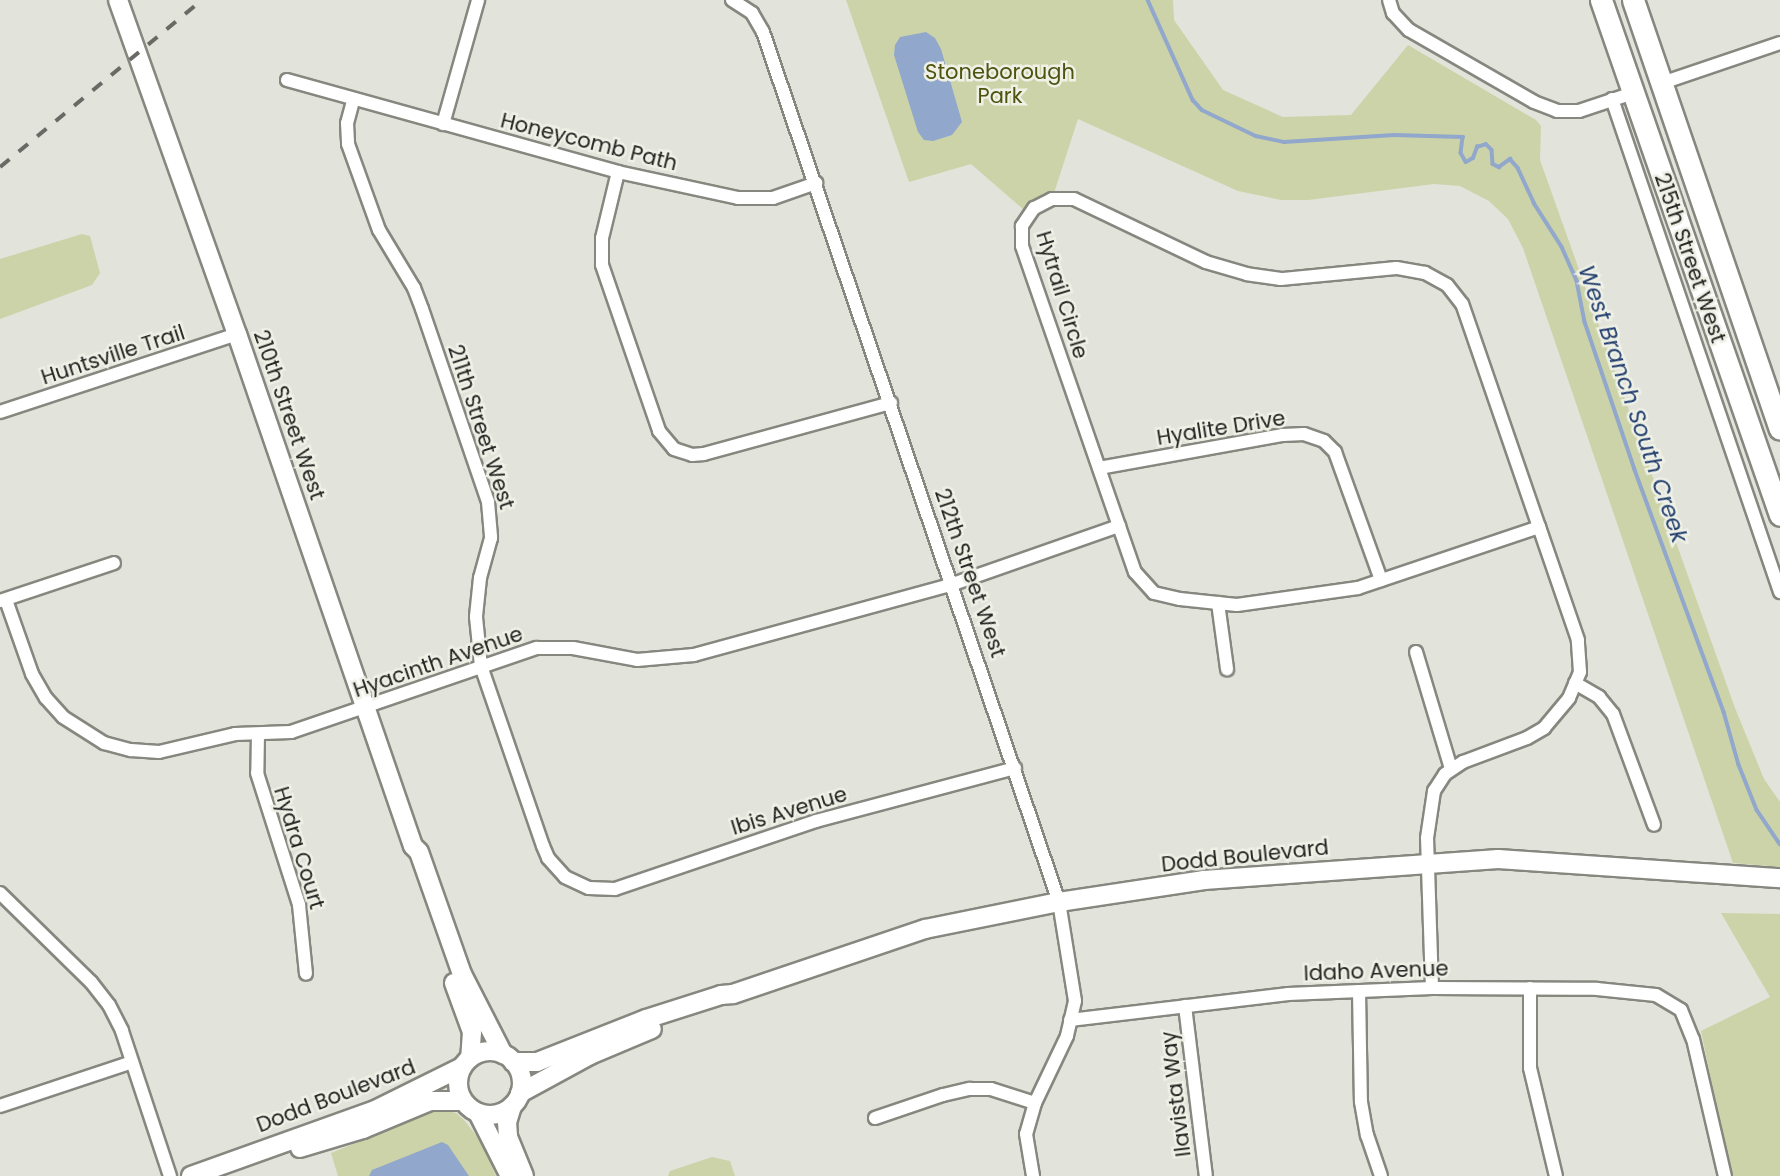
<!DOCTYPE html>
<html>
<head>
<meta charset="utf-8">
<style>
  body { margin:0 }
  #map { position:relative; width:1780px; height:1176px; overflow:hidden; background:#e2e3da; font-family:Poppins,sans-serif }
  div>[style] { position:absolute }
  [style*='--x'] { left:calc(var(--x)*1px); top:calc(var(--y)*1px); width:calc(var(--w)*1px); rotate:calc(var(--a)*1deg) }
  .green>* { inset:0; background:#cdd3a8 }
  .water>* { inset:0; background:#91a7cb }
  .stream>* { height:3.5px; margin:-1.75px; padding:0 1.75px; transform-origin:1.75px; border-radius:1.75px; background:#91a7cb }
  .roads { filter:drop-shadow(2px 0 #86877f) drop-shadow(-2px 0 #86877f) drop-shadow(0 2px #86877f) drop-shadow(0 -2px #86877f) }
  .street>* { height:12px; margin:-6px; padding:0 6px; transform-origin:6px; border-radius:6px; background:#fff }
  .secondary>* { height:18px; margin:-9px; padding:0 9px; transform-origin:9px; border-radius:9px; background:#fff }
  .secondary>.ring { margin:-9px; padding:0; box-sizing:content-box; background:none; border:18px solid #fff; border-radius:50% }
  .primary>* { height:21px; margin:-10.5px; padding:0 10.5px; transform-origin:10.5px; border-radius:10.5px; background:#fff }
  .rail>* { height:3.5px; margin-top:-1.75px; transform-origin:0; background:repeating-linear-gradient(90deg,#696a65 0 12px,transparent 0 24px) }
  span { translate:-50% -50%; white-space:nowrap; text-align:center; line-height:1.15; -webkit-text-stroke:5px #eff1e7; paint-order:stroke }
  .park-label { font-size:21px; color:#4e530f }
  .street-label { font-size:21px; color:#222320 }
  .water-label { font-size:23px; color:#24406f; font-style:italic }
</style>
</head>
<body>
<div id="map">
  <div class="green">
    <i style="clip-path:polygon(846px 0,1173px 0,1174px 20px,1223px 90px,1283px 117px,1351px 115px,1408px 45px,1536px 120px,1541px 126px,1540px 160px,1735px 708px,1764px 779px,1780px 802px,1780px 867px,1733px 863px,1523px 248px,1508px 219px,1489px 201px,1460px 186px,1434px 184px,1308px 200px,1281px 200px,1238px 191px,1078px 119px,1054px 193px,1023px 209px,971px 164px,909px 182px)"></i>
    <i style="clip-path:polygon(82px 234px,90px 236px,100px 273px,92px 285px,0 319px,0 259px)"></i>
    <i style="clip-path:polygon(1721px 913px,1780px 914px,1780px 1176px,1731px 1176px,1701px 1031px,1770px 997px)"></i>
    <i style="clip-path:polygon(440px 1109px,456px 1113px,464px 1120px,482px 1143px,496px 1176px,338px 1176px,331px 1153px)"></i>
    <i style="clip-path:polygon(712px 1157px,730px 1161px,735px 1176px,668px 1176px,670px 1171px)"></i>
  </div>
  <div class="water">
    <i style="clip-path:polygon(926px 32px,935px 38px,941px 49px,962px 122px,952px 135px,933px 141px,924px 140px,918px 132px,894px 55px,895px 45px,900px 37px)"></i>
    <i style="clip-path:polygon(442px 1142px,448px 1145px,469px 1176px,369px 1176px,372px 1170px)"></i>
  </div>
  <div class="stream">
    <i style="--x:1148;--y:0;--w:110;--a:65.8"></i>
    <i style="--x:1193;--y:100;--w:13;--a:48"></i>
    <i style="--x:1202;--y:110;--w:60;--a:25.7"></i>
    <i style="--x:1256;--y:136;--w:29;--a:12"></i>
    <i style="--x:1284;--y:142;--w:110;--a:-3.6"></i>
    <i style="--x:1394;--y:135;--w:69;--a:1.7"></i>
    <i style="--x:1463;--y:137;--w:16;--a:97"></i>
    <i style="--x:1461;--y:153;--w:10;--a:61"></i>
    <i style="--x:1466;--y:162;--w:8;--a:-30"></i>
    <i style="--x:1473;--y:158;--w:12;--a:-70"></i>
    <i style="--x:1477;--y:147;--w:9;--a:-18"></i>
    <i style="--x:1486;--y:144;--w:8;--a:45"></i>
    <i style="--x:1492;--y:150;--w:14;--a:86"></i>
    <i style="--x:1493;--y:164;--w:7;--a:27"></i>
    <i style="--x:1499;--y:167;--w:14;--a:-36"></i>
    <i style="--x:1510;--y:159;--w:12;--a:48"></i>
    <i style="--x:1518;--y:168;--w:38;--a:65"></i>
    <i style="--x:1534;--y:203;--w:52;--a:57.5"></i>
    <i style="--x:1562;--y:247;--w:37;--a:66"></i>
    <i style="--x:1577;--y:281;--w:42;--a:79"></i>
    <i style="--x:1585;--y:322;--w:156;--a:71.3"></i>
    <i style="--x:1635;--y:470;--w:258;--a:69.8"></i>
    <i style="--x:1724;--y:712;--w:55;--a:74.2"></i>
    <i style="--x:1739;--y:765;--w:48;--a:68.2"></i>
    <i style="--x:1757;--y:810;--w:41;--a:55.9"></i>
  </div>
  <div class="roads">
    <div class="street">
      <i style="--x:732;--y:0;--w:24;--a:33"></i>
      <i style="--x:752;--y:13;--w:22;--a:60"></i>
      <i style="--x:763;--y:32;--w:919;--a:71.21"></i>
      <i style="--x:1059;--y:902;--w:100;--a:80.8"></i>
      <i style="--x:1075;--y:1001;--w:36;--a:103"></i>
      <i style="--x:1067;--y:1036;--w:74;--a:115.5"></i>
      <i style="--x:1035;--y:1103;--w:32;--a:106"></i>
      <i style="--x:1026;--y:1134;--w:43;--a:80.5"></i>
      <i style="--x:1389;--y:0;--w:14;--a:73"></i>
      <i style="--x:1393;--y:13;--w:23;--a:47"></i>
      <i style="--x:1409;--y:30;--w:144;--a:29.9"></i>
      <i style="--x:1534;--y:102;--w:25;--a:21"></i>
      <i style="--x:1557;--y:111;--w:22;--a:0"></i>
      <i style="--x:1579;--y:111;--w:57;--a:-18.4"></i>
      <i style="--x:287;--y:80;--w:344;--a:15.5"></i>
      <i style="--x:618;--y:172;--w:123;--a:12.2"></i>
      <i style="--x:738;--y:198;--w:35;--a:0"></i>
      <i style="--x:773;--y:198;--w:46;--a:-19.2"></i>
      <i style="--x:1662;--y:83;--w:125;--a:-18.7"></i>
      <i style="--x:1612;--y:99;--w:521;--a:71.18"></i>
      <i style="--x:353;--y:101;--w:23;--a:105"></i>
      <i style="--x:347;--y:123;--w:21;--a:87"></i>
      <i style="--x:348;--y:144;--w:91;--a:70.2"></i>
      <i style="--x:379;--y:230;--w:68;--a:58.9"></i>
      <i style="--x:414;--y:288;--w:22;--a:69"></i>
      <i style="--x:422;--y:309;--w:204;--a:71.1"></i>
      <i style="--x:488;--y:502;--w:36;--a:85"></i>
      <i style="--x:491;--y:538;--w:41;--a:105.4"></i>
      <i style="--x:480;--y:578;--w:39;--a:96"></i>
      <i style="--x:476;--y:617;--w:49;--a:84.2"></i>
      <i style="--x:481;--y:666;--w:190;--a:71"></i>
      <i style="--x:543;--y:846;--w:13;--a:67"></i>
      <i style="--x:548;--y:858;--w:25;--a:48"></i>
      <i style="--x:565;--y:877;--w:26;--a:25"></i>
      <i style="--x:589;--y:888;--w:26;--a:2"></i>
      <i style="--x:615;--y:889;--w:212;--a:-18.7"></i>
      <i style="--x:816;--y:821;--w:206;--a:-14.9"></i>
      <i style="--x:443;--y:124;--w:129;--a:-74.2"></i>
      <i style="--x:618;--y:172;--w:68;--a:103.6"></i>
      <i style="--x:602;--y:238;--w:27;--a:90"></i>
      <i style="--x:602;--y:265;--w:176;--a:71"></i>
      <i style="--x:659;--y:431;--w:23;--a:50"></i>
      <i style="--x:674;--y:449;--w:19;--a:18"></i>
      <i style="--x:692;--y:455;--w:12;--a:-5"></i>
      <i style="--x:704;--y:454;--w:194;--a:-15.3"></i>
      <i style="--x:0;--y:412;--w:250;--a:-18.2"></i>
      <i style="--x:1099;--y:468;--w:187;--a:-10.2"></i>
      <i style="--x:1283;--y:435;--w:21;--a:-3"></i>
      <i style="--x:1304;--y:434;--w:21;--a:19"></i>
      <i style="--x:1324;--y:441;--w:16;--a:45"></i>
      <i style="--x:1335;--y:452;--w:136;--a:70.2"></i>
      <i style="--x:6;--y:600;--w:78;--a:70.6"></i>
      <i style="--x:32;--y:674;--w:28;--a:60"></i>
      <i style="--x:46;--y:698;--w:25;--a:48"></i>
      <i style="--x:63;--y:717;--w:49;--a:32.4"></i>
      <i style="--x:104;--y:743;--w:28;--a:15"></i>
      <i style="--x:131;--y:750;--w:28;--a:4"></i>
      <i style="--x:159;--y:752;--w:78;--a:-13.3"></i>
      <i style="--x:235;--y:734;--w:56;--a:-2"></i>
      <i style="--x:291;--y:732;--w:260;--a:-18.9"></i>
      <i style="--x:537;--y:648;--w:36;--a:0"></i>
      <i style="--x:573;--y:648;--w:65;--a:10.6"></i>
      <i style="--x:637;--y:660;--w:57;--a:-5"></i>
      <i style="--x:694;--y:655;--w:269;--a:-15.3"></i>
      <i style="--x:953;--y:584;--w:176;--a:-19.3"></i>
      <i style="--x:0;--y:601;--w:120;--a:-18.4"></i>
      <i style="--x:1218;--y:603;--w:67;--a:82.2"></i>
      <i style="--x:1416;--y:652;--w:122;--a:73.3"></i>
      <i style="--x:1575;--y:683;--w:28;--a:30"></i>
      <i style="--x:1599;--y:697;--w:22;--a:51"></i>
      <i style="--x:1613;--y:714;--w:118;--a:69.7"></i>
      <i style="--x:258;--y:734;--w:39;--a:91"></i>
      <i style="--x:257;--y:773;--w:139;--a:72.3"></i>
      <i style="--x:299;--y:905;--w:69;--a:84.2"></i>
      <i style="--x:0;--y:893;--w:127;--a:44.4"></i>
      <i style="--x:91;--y:982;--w:29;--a:52"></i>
      <i style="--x:109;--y:1005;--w:29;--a:63"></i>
      <i style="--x:122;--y:1031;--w:153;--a:71.7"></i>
      <i style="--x:1432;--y:988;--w:150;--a:-91.9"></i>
      <i style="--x:1427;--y:838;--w:48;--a:-81.5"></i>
      <i style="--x:1434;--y:791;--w:20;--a:-57"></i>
      <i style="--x:1445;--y:774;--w:22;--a:-34"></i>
      <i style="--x:1463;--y:762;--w:68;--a:-20.6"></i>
      <i style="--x:1527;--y:738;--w:20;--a:-30"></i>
      <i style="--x:1544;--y:728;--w:39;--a:-50"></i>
      <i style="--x:1569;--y:698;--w:28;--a:-67"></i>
      <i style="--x:1580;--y:672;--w:32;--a:-94"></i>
      <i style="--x:1578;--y:640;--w:120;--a:-109"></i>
      <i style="--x:1539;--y:527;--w:236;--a:-109"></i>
      <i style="--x:1462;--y:304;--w:24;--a:-128"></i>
      <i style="--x:1447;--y:285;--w:25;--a:-151"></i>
      <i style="--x:1425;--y:273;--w:29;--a:-170"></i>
      <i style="--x:1396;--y:268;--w:116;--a:174.5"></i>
      <i style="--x:1281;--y:279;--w:34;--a:-172"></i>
      <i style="--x:1247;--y:274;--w:43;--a:-163.7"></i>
      <i style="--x:1206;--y:262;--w:146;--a:-154.5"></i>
      <i style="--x:1074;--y:199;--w:22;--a:180"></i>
      <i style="--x:1052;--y:199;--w:20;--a:153"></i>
      <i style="--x:1034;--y:208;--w:22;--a:124"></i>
      <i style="--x:1022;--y:226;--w:20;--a:90"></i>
      <i style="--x:1022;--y:246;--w:345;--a:70.9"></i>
      <i style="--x:1135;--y:572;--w:28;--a:48"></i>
      <i style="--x:1154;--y:593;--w:27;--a:13"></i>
      <i style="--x:1180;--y:599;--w:57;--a:6"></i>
      <i style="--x:1237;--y:605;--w:122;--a:-8"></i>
      <i style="--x:1358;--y:588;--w:191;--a:-18.6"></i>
      <i style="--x:1530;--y:988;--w:80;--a:90"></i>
      <i style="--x:1530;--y:1068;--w:111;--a:76.5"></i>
      <i style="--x:1359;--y:991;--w:111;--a:89"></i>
      <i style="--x:1361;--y:1102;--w:34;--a:80"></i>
      <i style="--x:1367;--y:1135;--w:43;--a:71.1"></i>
      <i style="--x:1185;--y:1006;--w:171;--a:83"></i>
      <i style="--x:1070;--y:1020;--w:220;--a:-6.8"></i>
      <i style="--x:1288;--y:994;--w:144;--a:-2.4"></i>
      <i style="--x:1432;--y:988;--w:165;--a:0.3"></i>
      <i style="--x:1597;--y:989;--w:59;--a:5.8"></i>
      <i style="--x:1656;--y:995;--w:29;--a:31"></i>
      <i style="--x:1681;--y:1010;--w:31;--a:68"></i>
      <i style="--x:1693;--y:1039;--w:141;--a:76.9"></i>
      <i style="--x:0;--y:1106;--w:139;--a:-18.4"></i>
      <i style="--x:875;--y:1118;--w:72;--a:-18.7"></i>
      <i style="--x:943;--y:1095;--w:28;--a:-13"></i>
      <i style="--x:970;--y:1089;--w:21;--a:0"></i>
      <i style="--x:991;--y:1089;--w:46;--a:17.7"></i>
    </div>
    <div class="secondary">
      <i style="--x:118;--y:0;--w:355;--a:70.4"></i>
      <i style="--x:237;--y:334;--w:541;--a:71.03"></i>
      <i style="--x:413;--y:846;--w:8;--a:45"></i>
      <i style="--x:419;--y:852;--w:129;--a:70.6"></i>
      <i style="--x:462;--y:974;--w:90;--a:62.9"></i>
      <i style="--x:454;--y:983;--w:52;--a:69.8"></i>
      <i style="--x:472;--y:1032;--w:26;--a:94"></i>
      <i class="ring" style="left:458px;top:1051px;width:46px;height:46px"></i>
      <i style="--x:513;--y:1062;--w:24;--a:0"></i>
      <i style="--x:537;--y:1062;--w:117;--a:-21.5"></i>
      <i style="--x:646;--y:1019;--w:79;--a:-17.7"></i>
      <i style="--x:721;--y:995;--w:12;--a:-5"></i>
      <i style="--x:733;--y:994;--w:203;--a:-18.7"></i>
      <i style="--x:925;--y:929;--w:137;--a:-11.4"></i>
      <i style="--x:1059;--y:902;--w:147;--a:-8.6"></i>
      <i style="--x:1204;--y:880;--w:295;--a:-4.1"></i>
      <i style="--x:1498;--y:859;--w:283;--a:3.9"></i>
      <i style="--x:520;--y:1093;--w:80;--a:-28.5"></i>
      <i style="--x:590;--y:1055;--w:67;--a:-22.8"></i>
      <i style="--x:512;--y:1106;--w:17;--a:107"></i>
      <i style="--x:507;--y:1122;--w:15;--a:86"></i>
      <i style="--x:508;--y:1137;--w:42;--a:67.7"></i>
      <i style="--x:478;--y:1113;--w:71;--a:63.1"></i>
      <i style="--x:300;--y:1148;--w:66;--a:-16.8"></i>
      <i style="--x:363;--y:1129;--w:73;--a:-22.7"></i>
      <i style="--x:430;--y:1101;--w:33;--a:0"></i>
      <i style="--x:191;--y:1176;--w:195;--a:-19.7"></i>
      <i style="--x:375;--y:1110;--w:97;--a:-26.3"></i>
    </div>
    <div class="primary">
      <i style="--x:1601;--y:0;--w:545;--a:70.83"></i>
      <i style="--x:1633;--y:0;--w:453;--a:71.1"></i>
    </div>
  </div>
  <div class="rail">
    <i style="--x:0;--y:167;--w:262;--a:-39.6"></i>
  </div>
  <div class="park-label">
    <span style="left:1000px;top:84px">Stoneborough<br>Park</span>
  </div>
  <div class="street-label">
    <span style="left:589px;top:142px;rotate:14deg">Honeycomb Path</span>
    <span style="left:1690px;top:258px;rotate:71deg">215th Street West</span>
    <span style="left:1062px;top:295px;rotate:73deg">Hytrail Circle</span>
    <span style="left:113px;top:355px;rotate:-18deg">Huntsville Trail</span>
    <span style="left:289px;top:415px;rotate:71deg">210th Street West</span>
    <span style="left:481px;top:427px;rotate:72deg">211th Street West</span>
    <span style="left:1221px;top:428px;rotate:-9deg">Hyalite Drive</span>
    <span style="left:970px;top:573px;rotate:71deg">212th Street West</span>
    <span style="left:438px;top:662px;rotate:-19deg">Hyacinth Avenue</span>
    <span style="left:789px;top:811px;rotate:-17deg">Ibis Avenue</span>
    <span style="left:299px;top:848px;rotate:73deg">Hydra Court</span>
    <span style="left:1245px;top:856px;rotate:-6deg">Dodd Boulevard</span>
    <span style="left:1376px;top:971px;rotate:-2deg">Idaho Avenue</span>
    <span style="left:1176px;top:1094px;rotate:-97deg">Ilavista Way</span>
    <span style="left:336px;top:1096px;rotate:-21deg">Dodd Boulevard</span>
  </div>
  <div class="water-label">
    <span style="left:1633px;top:404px;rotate:71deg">West Branch South Creek</span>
  </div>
</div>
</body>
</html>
